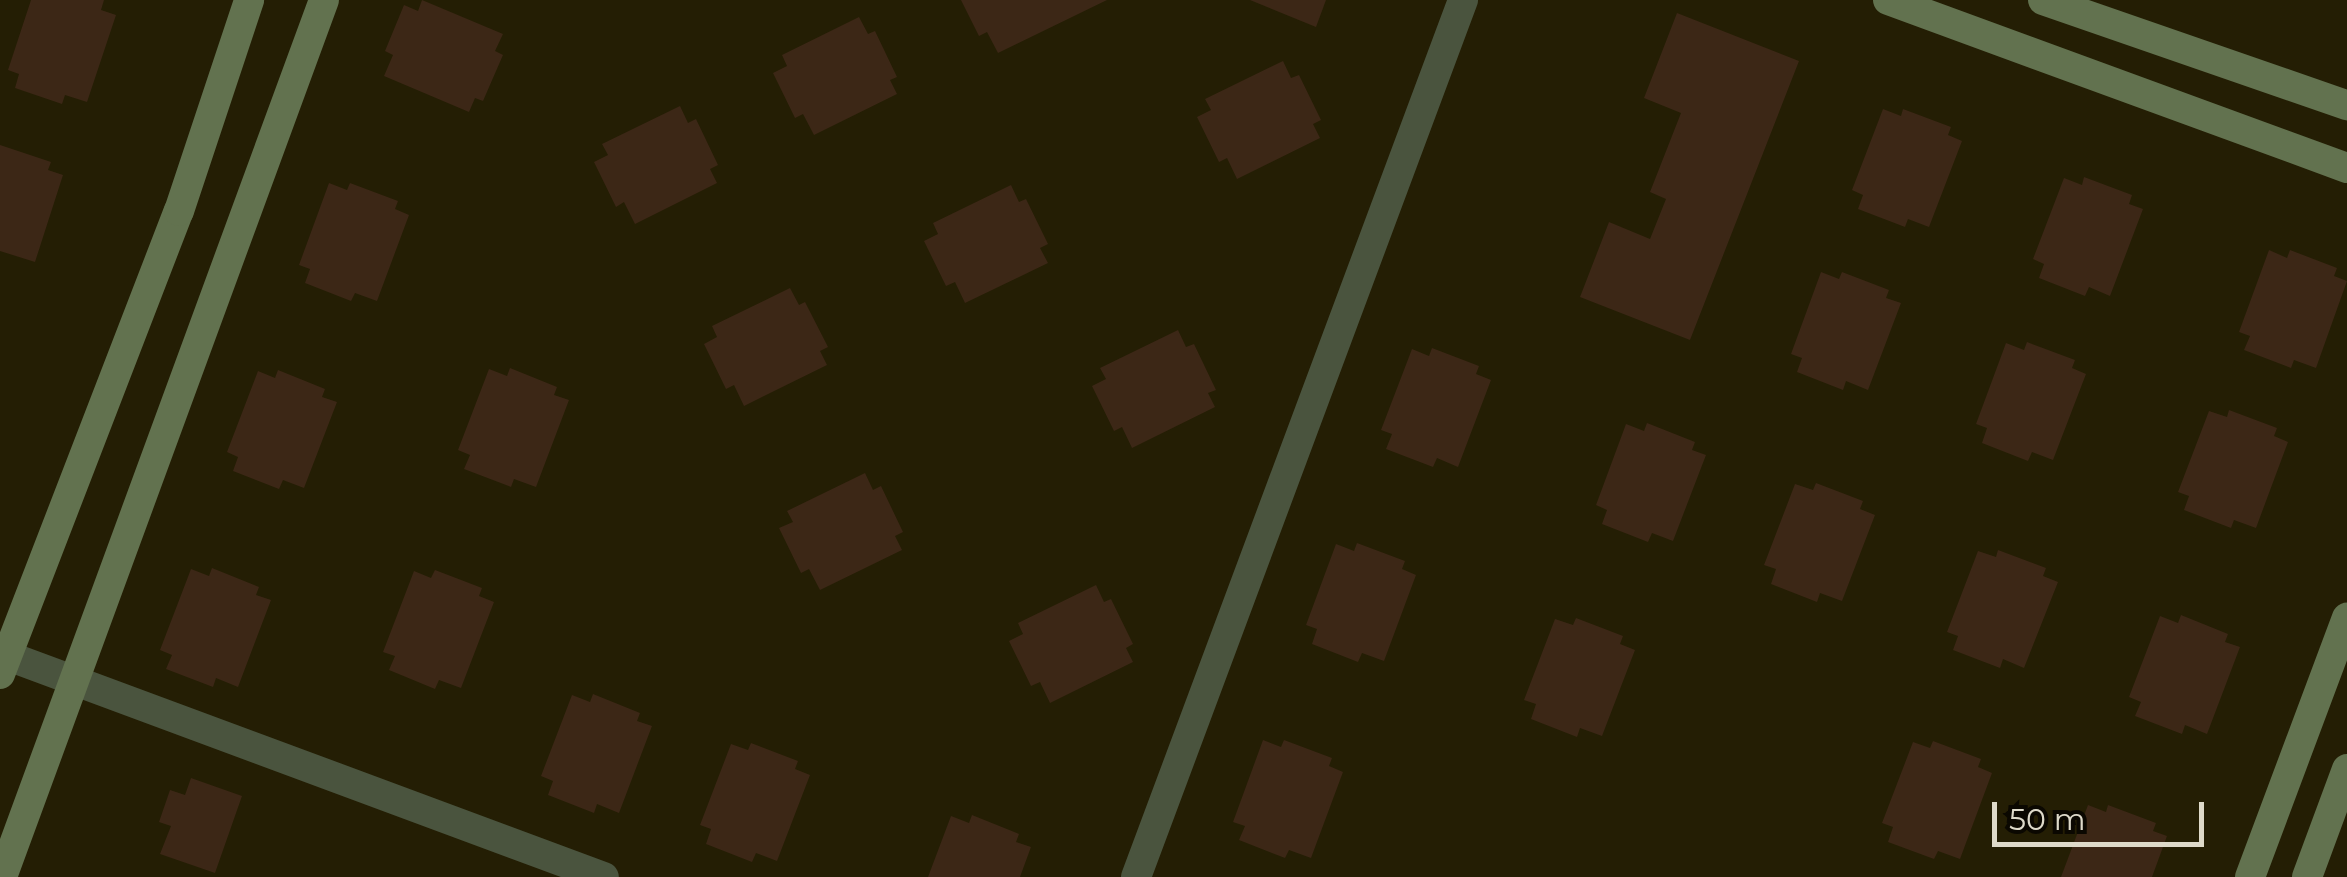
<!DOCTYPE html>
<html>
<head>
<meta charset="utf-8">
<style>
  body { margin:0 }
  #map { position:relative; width:2347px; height:877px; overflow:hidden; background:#241e04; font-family:Montserrat,sans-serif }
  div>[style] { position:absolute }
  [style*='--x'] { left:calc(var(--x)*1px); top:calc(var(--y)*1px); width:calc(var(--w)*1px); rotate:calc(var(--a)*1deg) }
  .building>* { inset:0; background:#3c2716 }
  .street>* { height:30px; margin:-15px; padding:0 15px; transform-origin:15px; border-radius:15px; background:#4a543e }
  .secondary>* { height:30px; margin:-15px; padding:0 15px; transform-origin:15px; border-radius:15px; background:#62724f }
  span { translate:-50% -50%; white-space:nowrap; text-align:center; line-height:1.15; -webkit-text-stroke:8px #0b0801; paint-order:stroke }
  .scale { position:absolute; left:1992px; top:802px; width:212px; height:45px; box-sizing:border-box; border:5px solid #dedaca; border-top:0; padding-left:12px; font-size:30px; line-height:35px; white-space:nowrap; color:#dedaca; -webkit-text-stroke:8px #0b0801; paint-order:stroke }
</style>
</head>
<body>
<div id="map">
  <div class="building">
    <i style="clip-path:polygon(31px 0,104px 0,101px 10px,116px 15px,87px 102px,65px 95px,62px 104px,15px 88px,19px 74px,8px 70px)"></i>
    <i style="clip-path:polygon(422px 0,503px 34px,495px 51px,503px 55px,483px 101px,475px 98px,469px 112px,384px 76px,393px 55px,385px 51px,404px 5px,418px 11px)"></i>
    <i style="clip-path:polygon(961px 0,1107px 0,998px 53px,987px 32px,979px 36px)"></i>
    <i style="clip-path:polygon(1250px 0,1326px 0,1316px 27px)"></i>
    <i style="clip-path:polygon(1677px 13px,1799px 61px,1690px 340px,1580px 297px,1609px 222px,1650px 239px,1666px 199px,1650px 192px,1681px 113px,1644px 98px)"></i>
    <i style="clip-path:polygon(859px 17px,868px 34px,875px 31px,897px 77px,890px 80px,897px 94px,814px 135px,803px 114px,795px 118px,773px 73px,787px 66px,782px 55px)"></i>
    <i style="clip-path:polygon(1283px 61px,1291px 78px,1299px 75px,1321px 120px,1313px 124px,1320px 138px,1237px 179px,1227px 158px,1219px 162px,1197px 117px,1211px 110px,1205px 99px)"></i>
    <i style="clip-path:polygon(680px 106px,688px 123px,696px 119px,718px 165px,710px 169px,717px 183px,635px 224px,624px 202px,616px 207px,594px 162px,608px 155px,602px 144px)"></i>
    <i style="clip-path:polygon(1883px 109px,1901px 116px,1903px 109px,1951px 127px,1948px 135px,1962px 141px,1929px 227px,1908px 219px,1905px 227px,1858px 209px,1863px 195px,1852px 190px)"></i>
    <i style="clip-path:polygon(0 145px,51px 162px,48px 170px,63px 175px,35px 262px,0 251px)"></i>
    <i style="clip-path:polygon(2084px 177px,2132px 195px,2129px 204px,2143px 209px,2110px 296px,2089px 287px,2085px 296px,2039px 278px,2044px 264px,2033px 259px,2064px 178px,2082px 185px)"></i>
    <i style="clip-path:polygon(329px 183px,347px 190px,350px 183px,398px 201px,395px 209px,409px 215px,377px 301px,355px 293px,351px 301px,305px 283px,310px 269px,299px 265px)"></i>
    <i style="clip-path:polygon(1011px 185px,1019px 202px,1026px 199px,1048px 244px,1040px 248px,1048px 263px,965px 303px,955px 282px,946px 286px,924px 241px,938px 234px,933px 223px)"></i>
    <i style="clip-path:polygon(2269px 250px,2287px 258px,2290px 250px,2337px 268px,2334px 276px,2347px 281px,2316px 368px,2294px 360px,2291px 368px,2244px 350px,2250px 336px,2239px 332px)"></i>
    <i style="clip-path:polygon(1821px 272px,1839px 279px,1842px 272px,1889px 290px,1886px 298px,1901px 303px,1868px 390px,1846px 381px,1843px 390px,1797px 372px,1802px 358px,1791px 354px)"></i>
    <i style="clip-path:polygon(790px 288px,799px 305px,805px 302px,828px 347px,820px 351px,827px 365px,744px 406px,734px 385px,726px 389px,704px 344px,717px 337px,712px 326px)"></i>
    <i style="clip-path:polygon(1178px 330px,1186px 347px,1194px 344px,1216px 390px,1208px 393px,1215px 407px,1132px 448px,1122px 427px,1114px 431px,1092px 386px,1106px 379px,1100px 368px)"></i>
    <i style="clip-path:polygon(2027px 342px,2075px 360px,2072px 368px,2086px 374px,2053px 460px,2032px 452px,2028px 461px,1982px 443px,1987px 428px,1976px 424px,2006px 343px,2024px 350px)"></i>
    <i style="clip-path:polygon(1432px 348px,1479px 366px,1476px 374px,1491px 380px,1458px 467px,1437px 458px,1433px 467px,1386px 449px,1392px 434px,1381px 430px,1412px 349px,1429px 356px)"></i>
    <i style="clip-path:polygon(510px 368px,557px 387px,554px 395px,569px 400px,536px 487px,514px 479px,511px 487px,464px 469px,470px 455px,458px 450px,489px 369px,507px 376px)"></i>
    <i style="clip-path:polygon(278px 370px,325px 389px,322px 397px,337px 402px,304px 488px,283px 480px,279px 489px,233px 471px,238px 457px,227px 452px,258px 371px,275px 378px)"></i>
    <i style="clip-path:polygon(2229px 410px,2277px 428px,2274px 436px,2288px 442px,2256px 528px,2234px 520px,2231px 528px,2184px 510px,2189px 496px,2178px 492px,2209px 411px,2227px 417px)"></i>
    <i style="clip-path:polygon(1647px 423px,1695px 442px,1692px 450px,1706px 455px,1673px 541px,1652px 533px,1648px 542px,1602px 524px,1607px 510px,1596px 505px,1626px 424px,1644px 431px)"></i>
    <i style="clip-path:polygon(865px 473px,873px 490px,881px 486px,903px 532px,895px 536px,902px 550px,820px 590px,809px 569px,801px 573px,779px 528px,793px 522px,787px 511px)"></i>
    <i style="clip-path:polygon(1816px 483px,1863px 501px,1860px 509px,1875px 515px,1842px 601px,1820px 593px,1817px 602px,1771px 584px,1776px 569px,1764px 565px,1795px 484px,1813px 490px)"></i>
    <i style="clip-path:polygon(1357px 543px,1405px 561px,1402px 569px,1416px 575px,1384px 661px,1362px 653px,1358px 662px,1312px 644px,1317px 629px,1306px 625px,1336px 544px,1354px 551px)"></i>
    <i style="clip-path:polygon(1998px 550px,2046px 568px,2043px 576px,2058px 582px,2024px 668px,2003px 659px,2000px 668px,1953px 650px,1958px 636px,1947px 632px,1978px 551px,1996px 557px)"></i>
    <i style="clip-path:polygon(212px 568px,259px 587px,256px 595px,271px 600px,238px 687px,216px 678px,213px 687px,166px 669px,172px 655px,160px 650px,191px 569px,209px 576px)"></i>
    <i style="clip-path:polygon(435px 570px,482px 588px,479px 596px,494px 602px,461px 688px,439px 680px,435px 689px,389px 670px,395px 656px,383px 652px,414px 571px,431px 578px)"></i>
    <i style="clip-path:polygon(1096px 585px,1104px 602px,1111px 599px,1133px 644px,1126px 648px,1133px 662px,1050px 703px,1040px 682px,1031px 686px,1009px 641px,1023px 634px,1018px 623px)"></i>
    <i style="clip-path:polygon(2181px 615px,2228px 634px,2225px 642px,2240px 647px,2207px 734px,2185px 725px,2182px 734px,2135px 716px,2141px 702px,2129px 697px,2160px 616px,2178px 623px)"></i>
    <i style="clip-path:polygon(1576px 618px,1623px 636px,1620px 644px,1635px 650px,1602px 736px,1580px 728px,1577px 737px,1531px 719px,1536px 704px,1524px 700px,1555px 619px,1573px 625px)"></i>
    <i style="clip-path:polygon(593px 694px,640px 713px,637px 721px,652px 726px,619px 813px,597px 804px,594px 813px,548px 795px,553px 781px,541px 776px,572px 695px,590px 702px)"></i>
    <i style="clip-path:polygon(1263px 740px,1281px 747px,1284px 740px,1332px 758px,1329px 766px,1343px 772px,1311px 858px,1289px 850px,1285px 858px,1239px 840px,1245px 826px,1233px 822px)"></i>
    <i style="clip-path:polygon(1933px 741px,1981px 759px,1978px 767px,1992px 773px,1960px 859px,1938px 851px,1934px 859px,1888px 842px,1893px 827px,1882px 823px,1913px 742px,1930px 748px)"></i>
    <i style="clip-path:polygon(751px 743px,798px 761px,795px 769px,810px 775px,777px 861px,756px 853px,752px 862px,706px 844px,711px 829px,700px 825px,731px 744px,748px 750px)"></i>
    <i style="clip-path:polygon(191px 778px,242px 796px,215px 873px,160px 854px,171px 826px,159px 822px,170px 790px,185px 795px)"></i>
    <i style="clip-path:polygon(2088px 805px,2106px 812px,2108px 805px,2156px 823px,2153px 831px,2167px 836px,2152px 877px,2061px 877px)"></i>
    <i style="clip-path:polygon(972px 815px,1019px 834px,1016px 842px,1031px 847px,1020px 877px,928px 877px,951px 816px,969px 823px)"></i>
  </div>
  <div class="street">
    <i style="--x:0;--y:653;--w:644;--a:20.35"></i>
    <i style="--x:1136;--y:877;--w:936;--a:-69.55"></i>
  </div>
  <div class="secondary">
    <i style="--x:1888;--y:0;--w:489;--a:20.1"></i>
    <i style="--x:2043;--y:0;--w:322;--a:19.1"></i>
    <i style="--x:0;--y:674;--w:496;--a:-68.9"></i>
    <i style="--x:179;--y:211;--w:222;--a:-71.6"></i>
    <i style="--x:2;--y:877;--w:934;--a:-69.84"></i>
    <i style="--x:2250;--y:877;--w:277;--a:-69.5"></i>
    <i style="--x:2307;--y:877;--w:115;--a:-69.7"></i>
  </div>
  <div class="scale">50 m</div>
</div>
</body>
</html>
